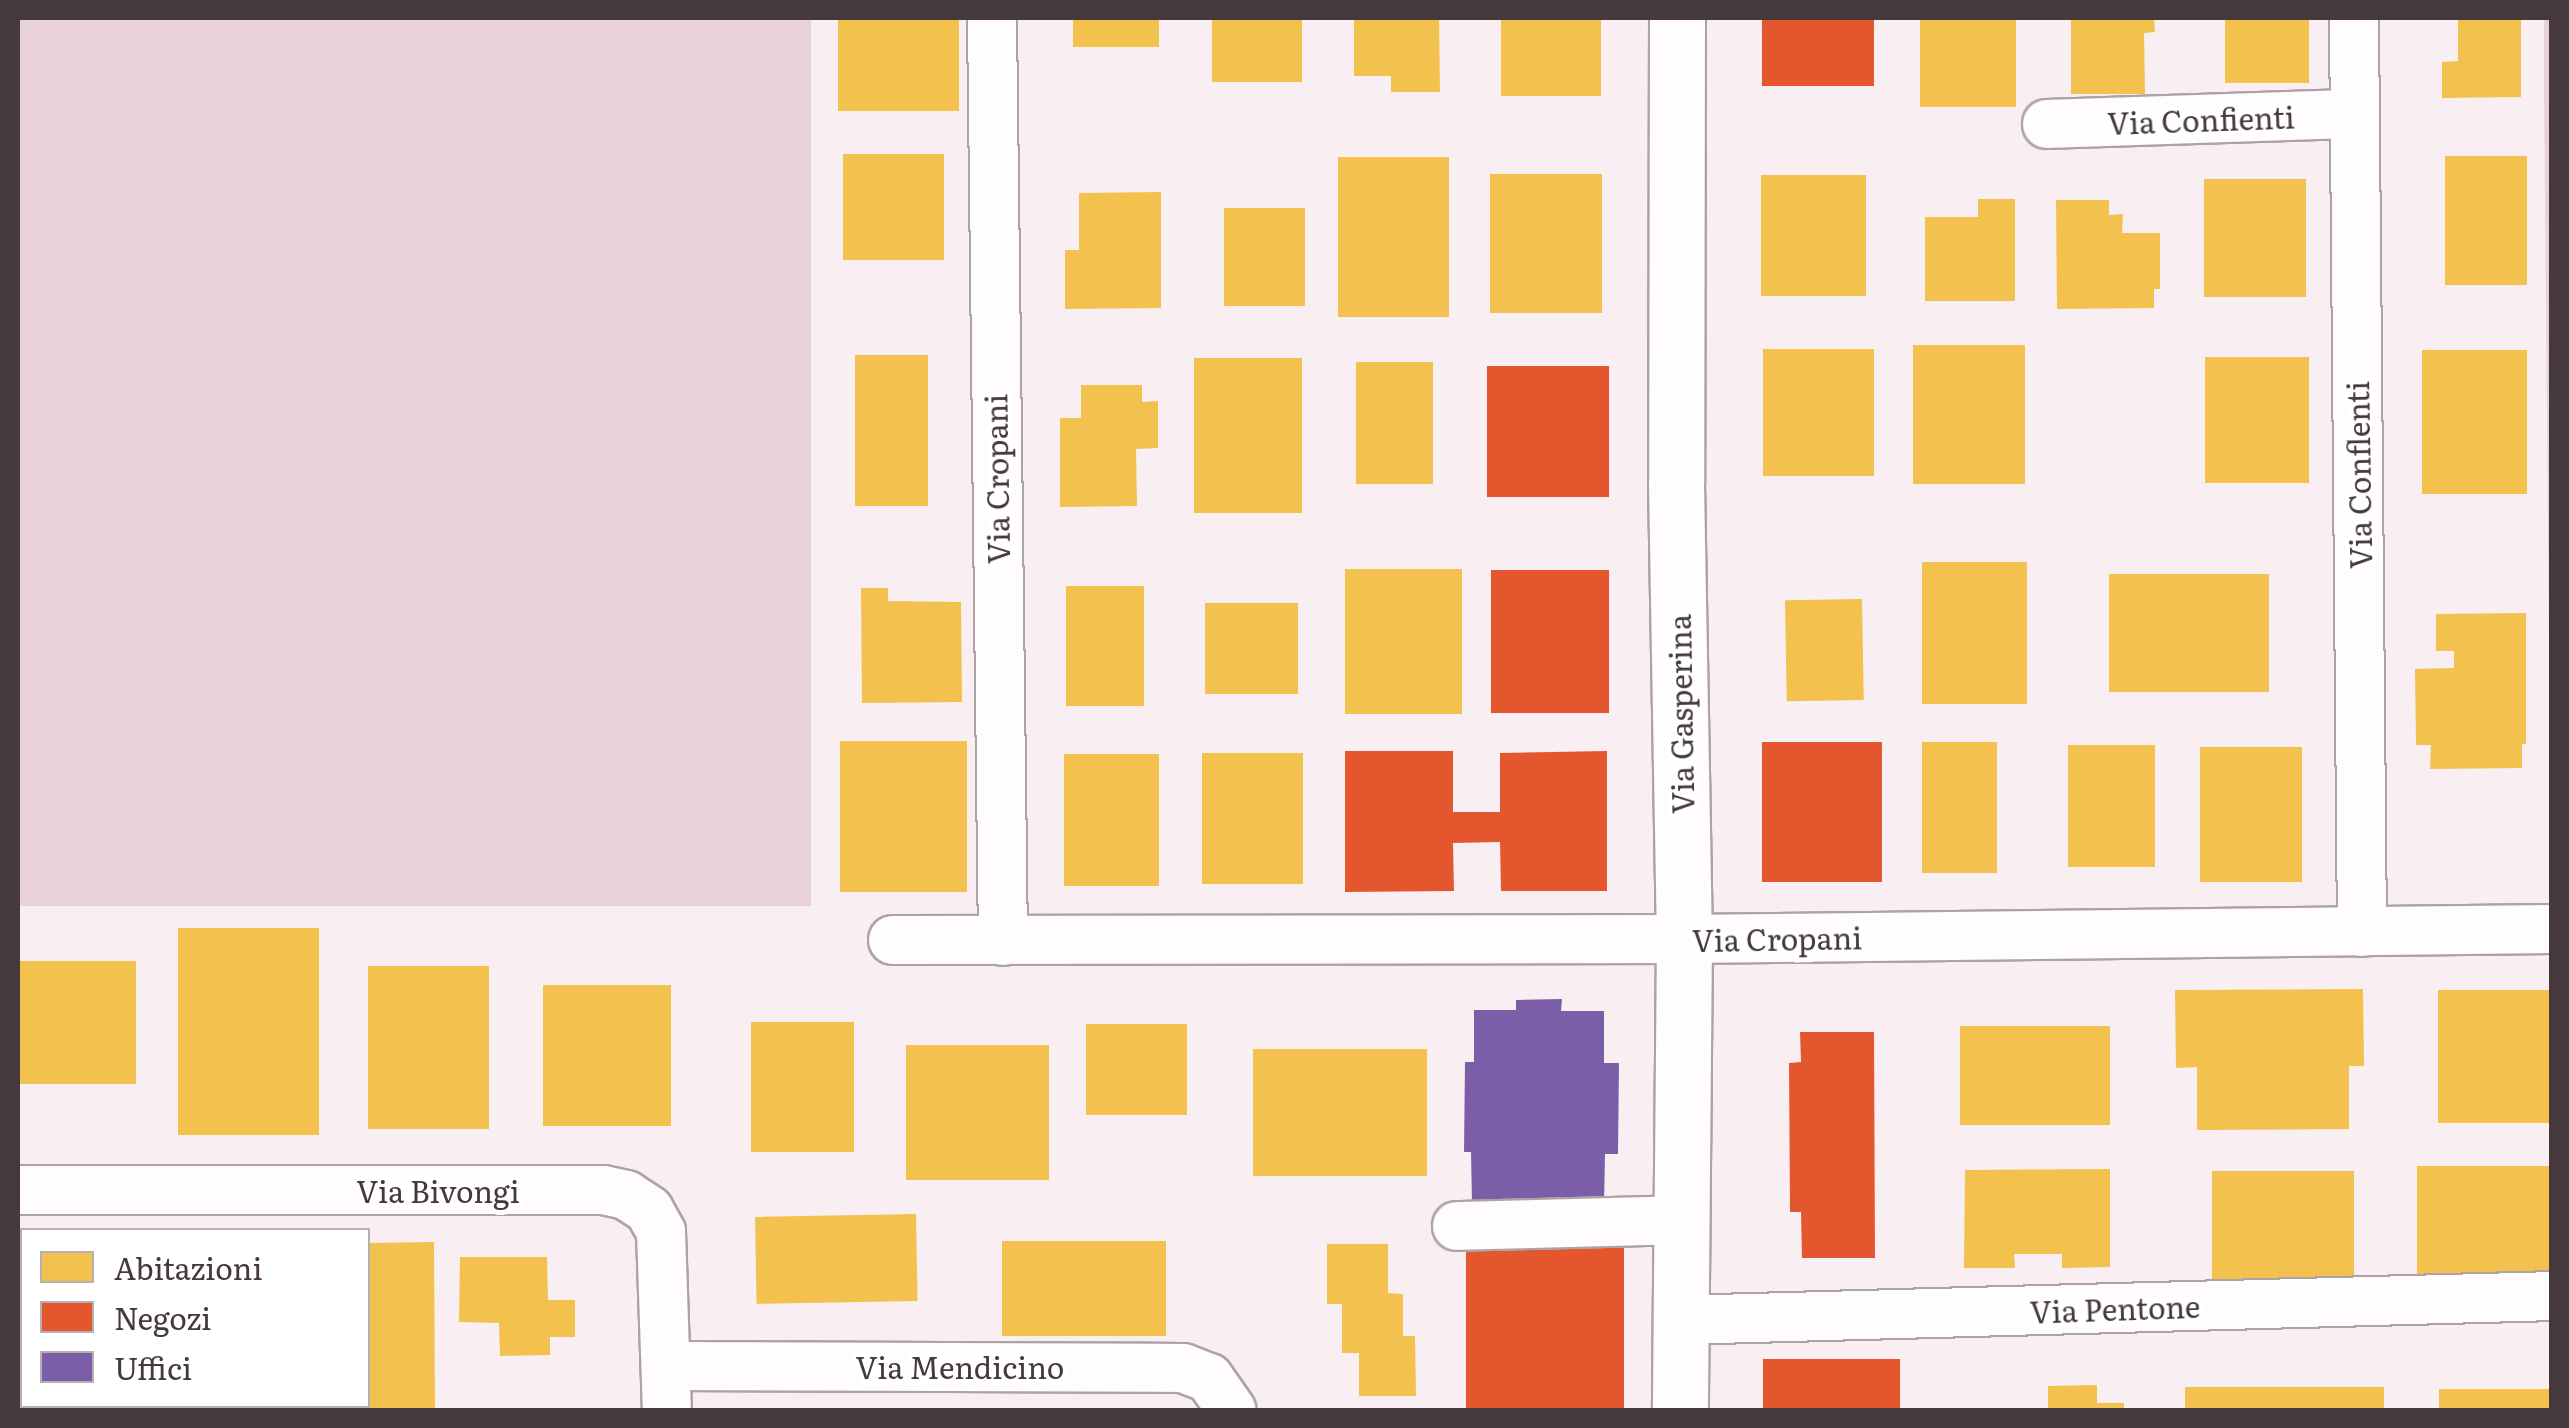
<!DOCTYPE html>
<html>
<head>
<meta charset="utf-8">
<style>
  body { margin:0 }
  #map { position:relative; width:2569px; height:1428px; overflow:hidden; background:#f9eef1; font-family:Literata,serif }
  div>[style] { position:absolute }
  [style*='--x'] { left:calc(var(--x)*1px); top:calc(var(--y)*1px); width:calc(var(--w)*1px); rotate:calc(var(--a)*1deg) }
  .green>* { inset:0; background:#e8d1d7; transform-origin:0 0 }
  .homes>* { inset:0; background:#f2c14e; transform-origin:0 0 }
  .shops>* { inset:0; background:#e4572e; transform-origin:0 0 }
  .offices>* { inset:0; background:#7b5ea7 }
  .roads { filter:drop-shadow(2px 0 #ada3a6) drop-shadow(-2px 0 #ada3a6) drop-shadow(0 2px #ada3a6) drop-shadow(0 -2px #ada3a6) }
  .minor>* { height:48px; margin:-24px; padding:0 24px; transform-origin:24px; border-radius:24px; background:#fefcfd }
  .tertiary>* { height:55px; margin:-27.5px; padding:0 27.5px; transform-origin:27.5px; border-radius:27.5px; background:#fefcfd }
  span { translate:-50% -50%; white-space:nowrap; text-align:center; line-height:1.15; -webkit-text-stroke:10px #fff; paint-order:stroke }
  .street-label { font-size:30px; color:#45393c }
  .frame { position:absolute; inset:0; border:20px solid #45393c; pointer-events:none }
  .legend { position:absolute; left:20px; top:1228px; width:350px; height:180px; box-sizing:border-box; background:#fff; border:2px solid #b5b0b1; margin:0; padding:12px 18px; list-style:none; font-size:30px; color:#45393c }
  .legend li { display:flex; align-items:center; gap:20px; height:50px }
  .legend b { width:50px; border:2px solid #b5b0b1 }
</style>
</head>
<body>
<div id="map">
  <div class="green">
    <i style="left:18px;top:18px;width:793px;height:888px"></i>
    <i style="clip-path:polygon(2544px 18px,2552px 18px,2551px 859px,2544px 86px)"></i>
  </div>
  <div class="homes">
    <i style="left:838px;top:18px;width:121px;height:93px"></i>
    <i style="left:1073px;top:18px;width:86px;height:29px"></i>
    <i style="left:1212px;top:18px;width:90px;height:64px"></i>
    <i style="clip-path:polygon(1354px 18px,1439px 18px,1440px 92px,1391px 92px,1391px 76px,1354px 76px)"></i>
    <i style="left:1501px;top:18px;width:100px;height:78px"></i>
    <i style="left:1920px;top:18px;width:96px;height:89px"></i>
    <i style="clip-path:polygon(2071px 18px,2154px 18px,2155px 32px,2144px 33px,2145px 94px,2071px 94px)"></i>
    <i style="left:2225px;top:18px;width:84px;height:65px"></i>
    <i style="clip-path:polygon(2458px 18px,2521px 18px,2521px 97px,2442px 98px,2442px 62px,2458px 61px)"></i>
    <i style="left:944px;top:154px;width:106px;height:101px;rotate:90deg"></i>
    <i style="left:2445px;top:156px;width:82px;height:129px"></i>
    <i style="left:1338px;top:157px;width:111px;height:160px"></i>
    <i style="left:1602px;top:174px;width:139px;height:112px;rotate:90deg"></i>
    <i style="left:1866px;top:175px;width:121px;height:105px;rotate:90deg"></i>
    <i style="left:2306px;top:179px;width:118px;height:102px;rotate:90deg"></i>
    <i style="clip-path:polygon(1161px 192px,1161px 308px,1065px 309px,1065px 250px,1079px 250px,1079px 193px)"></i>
    <i style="clip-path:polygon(1978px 199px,2015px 199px,2015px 301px,1925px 301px,1925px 217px,1978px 217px)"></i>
    <i style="clip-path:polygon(2056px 200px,2109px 200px,2109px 215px,2123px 214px,2122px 233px,2160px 233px,2160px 289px,2154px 289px,2154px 308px,2057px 309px)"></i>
    <i style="left:1305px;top:208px;width:98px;height:81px;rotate:90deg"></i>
    <i style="left:2025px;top:345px;width:139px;height:112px;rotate:90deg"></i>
    <i style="left:1763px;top:349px;width:111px;height:127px"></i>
    <i style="left:2527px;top:350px;width:144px;height:105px;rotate:90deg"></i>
    <i style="left:855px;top:355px;width:73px;height:151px"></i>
    <i style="left:2309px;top:357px;width:126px;height:104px;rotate:90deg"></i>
    <i style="left:1194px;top:358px;width:108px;height:155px"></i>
    <i style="left:1356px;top:362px;width:77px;height:122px"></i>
    <i style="clip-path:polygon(1081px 385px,1142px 385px,1142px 402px,1158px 401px,1158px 448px,1136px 449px,1137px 506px,1060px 507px,1060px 418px,1081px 418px)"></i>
    <i style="left:2027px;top:562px;width:142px;height:105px;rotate:90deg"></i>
    <i style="left:1462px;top:569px;width:145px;height:117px;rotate:90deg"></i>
    <i style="left:2109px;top:574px;width:160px;height:118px"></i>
    <i style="left:1144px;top:586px;width:120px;height:78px;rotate:90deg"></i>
    <i style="clip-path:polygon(861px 588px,888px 588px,888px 601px,961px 602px,962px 702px,862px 703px)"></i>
    <i style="left:1862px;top:599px;width:101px;height:77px;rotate:89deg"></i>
    <i style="left:1298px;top:603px;width:91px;height:93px;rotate:90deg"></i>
    <i style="clip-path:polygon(2526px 613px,2526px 744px,2522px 744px,2522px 768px,2430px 769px,2431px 745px,2416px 745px,2415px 669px,2454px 668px,2454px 651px,2436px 651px,2436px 614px)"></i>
    <i style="left:967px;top:741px;width:151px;height:127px;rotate:90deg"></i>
    <i style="left:1997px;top:742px;width:131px;height:75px;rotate:90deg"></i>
    <i style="left:2068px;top:745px;width:87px;height:122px"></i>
    <i style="left:2302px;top:747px;width:135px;height:102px;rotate:90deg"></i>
    <i style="left:1202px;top:753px;width:101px;height:131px"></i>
    <i style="left:1159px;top:754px;width:132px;height:95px;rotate:90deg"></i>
    <i style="left:319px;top:928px;width:207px;height:141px;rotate:90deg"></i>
    <i style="left:136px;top:961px;width:123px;height:118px;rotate:90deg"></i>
    <i style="left:489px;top:966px;width:163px;height:121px;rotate:90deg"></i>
    <i style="left:671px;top:985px;width:141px;height:128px;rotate:90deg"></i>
    <i style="clip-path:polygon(2363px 989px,2364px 1066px,2349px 1066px,2349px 1129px,2197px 1130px,2197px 1067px,2176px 1068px,2175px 990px)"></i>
    <i style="left:2438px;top:990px;width:114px;height:133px"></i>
    <i style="left:751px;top:1022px;width:103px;height:130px"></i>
    <i style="left:1187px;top:1024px;width:91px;height:101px;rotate:90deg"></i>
    <i style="left:2110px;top:1026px;width:99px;height:150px;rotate:90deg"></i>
    <i style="left:906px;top:1045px;width:143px;height:135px"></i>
    <i style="left:1427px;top:1049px;width:127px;height:174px;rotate:90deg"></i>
    <i style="left:2552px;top:1166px;width:114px;height:135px;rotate:90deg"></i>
    <i style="clip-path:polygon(2110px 1169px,2110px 1267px,2062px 1268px,2062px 1254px,2014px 1254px,2015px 1268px,1964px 1268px,1965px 1170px)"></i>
    <i style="left:2354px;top:1171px;width:108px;height:142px;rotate:90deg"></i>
    <i style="left:916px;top:1214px;width:87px;height:161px;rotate:89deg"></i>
    <i style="left:1002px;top:1241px;width:164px;height:95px"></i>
    <i style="clip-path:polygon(434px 1242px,435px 1410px,243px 1410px,243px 1406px,368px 1406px,368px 1243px)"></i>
    <i style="clip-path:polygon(1327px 1244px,1388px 1244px,1388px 1293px,1403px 1294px,1403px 1336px,1415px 1336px,1416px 1396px,1359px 1396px,1359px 1353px,1342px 1353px,1342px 1304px,1327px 1304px)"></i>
    <i style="clip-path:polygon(460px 1257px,547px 1257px,548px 1300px,575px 1300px,575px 1337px,550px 1337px,550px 1355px,500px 1356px,499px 1323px,459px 1322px)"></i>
    <i style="clip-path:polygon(2097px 1385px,2097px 1403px,2124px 1403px,2124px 1410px,2048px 1410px,2048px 1386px)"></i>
    <i style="left:2384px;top:1387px;width:23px;height:199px;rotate:90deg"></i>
    <i style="left:2552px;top:1389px;width:21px;height:113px;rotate:90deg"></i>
    <i style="left:40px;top:1406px;width:162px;height:4px"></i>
  </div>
  <div class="shops">
    <i style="left:1762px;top:18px;width:112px;height:68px"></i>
    <i style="left:1609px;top:366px;width:131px;height:122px;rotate:90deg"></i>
    <i style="left:1609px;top:570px;width:143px;height:118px;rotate:90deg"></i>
    <i style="left:1882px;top:742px;width:140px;height:120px;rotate:90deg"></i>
    <i style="clip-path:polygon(1345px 751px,1453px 751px,1453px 812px,1500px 812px,1500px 753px,1607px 751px,1607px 891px,1501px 891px,1500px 842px,1453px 843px,1454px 891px,1345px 892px)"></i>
    <i style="clip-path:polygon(1800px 1032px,1874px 1032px,1875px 1258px,1802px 1258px,1801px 1212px,1790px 1212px,1789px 1063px,1801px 1062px)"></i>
    <i style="left:1624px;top:1242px;width:168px;height:158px;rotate:90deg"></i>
    <i style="left:1900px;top:1359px;width:51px;height:137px;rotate:90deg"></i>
  </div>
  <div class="offices">
    <i style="clip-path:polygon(1562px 999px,1561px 1011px,1604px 1011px,1604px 1063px,1619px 1063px,1618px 1154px,1605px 1154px,1604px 1204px,1472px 1203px,1471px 1152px,1464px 1152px,1465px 1062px,1474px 1062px,1474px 1010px,1516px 1010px,1516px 1000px)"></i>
  </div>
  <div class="roads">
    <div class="minor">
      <i style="--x:992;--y:18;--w:923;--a:89.32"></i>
      <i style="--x:2354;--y:18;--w:914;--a:89.5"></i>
      <i style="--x:2047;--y:124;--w:308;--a:-1.9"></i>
      <i style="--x:893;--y:940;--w:791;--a:-0.07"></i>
      <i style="--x:1684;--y:939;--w:868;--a:-0.66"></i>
      <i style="--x:18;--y:1190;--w:585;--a:0"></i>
      <i style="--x:603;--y:1190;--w:24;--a:12"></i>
      <i style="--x:626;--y:1195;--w:27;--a:33"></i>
      <i style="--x:649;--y:1210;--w:25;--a:61"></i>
      <i style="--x:661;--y:1232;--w:178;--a:88.1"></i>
      <i style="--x:1457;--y:1226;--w:224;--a:-1.5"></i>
      <i style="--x:1679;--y:1320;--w:873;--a:-1.57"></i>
      <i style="--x:668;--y:1366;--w:515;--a:0.22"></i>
      <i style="--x:1183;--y:1368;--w:28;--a:21"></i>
      <i style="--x:1209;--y:1378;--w:39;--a:55"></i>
    </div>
    <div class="tertiary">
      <i style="--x:1677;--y:18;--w:465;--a:90.1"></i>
      <i style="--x:1676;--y:483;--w:456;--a:89"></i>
      <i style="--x:1684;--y:939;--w:471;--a:90.5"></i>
    </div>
  </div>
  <div class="street-label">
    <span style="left:2201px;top:119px;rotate:-2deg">Via Confienti</span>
    <span style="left:2358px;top:475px;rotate:-91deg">Via Conflenti</span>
    <span style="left:996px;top:479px;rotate:-91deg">Via Cropani</span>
    <span style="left:1680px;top:714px;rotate:-91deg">Via Gasperina</span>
    <span style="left:1777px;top:938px;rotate:-1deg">Via Cropani</span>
    <span style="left:438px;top:1190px">Via Bivongi</span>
    <span style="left:2115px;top:1308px;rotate:-2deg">Via Pentone</span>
    <span style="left:960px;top:1366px">Via Mendicino</span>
  </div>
  <div class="frame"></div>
  <ul class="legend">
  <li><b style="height:28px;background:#f2c14e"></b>Abitazioni</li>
  <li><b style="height:28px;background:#e4572e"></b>Negozi</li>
  <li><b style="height:28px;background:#7b5ea7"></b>Uffici</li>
  </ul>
</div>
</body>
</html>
